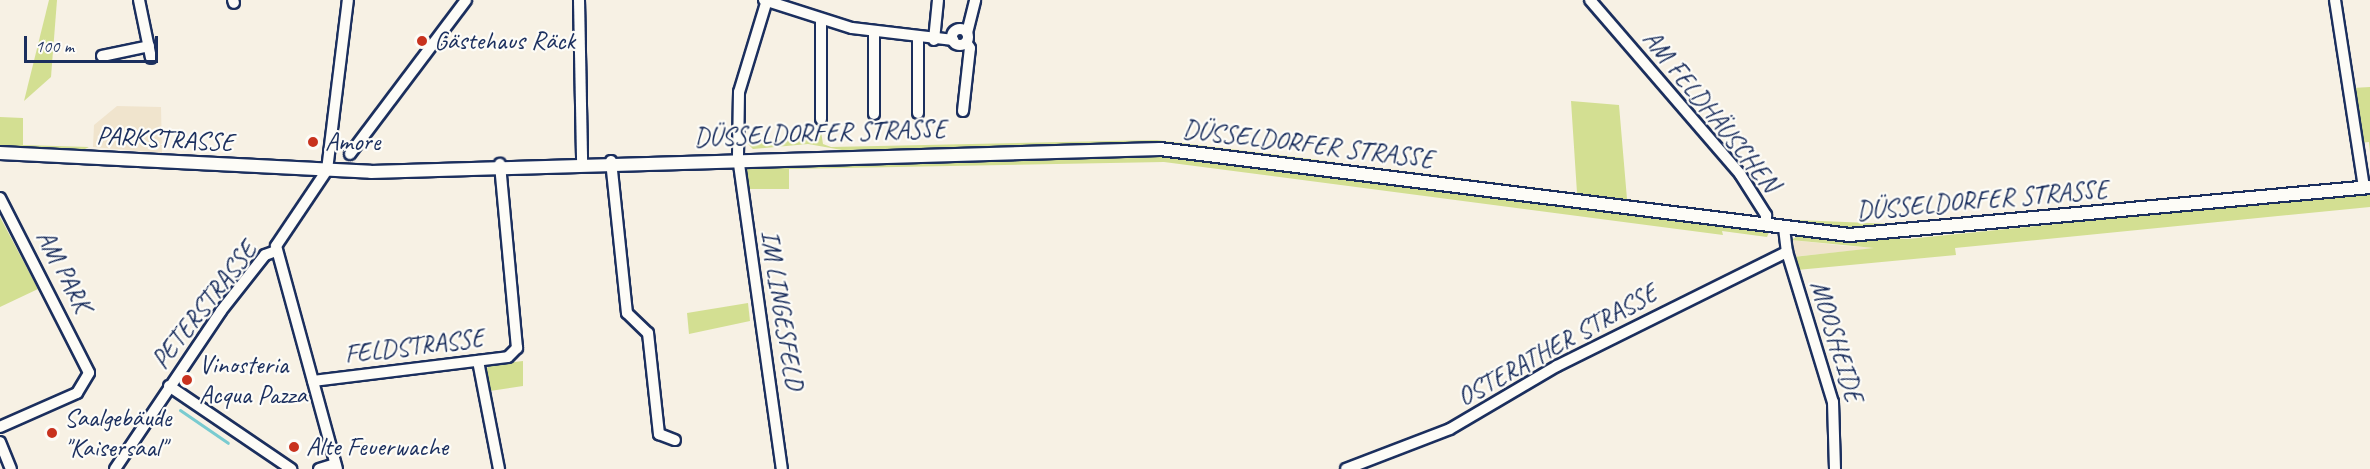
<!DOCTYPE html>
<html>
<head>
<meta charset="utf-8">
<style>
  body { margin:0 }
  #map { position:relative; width:2370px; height:469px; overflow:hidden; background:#f7f1e4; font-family:Caveat,sans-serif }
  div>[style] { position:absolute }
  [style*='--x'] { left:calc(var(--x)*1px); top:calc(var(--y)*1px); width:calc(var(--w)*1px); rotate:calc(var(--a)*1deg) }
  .built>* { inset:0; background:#f0e4cd }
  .green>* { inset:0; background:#d3df92 }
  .stream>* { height:3px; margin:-1.5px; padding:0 1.5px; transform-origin:1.5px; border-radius:1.5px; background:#79cbd0 }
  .roads { filter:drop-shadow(2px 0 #1b2f5e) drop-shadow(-2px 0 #1b2f5e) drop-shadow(0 2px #1b2f5e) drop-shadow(0 -2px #1b2f5e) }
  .minor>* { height:10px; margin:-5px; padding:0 5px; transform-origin:5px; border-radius:5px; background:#fdfcf7 }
  .minor>.ring { margin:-5px; padding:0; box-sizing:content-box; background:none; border:10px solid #fdfcf7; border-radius:50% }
  .major>* { height:12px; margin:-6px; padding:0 6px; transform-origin:6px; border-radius:6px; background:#fdfcf7 }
  .dots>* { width:16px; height:16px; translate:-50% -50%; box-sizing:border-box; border:3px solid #fdfcf7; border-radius:50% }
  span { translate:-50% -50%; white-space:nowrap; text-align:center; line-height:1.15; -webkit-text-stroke:4.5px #fdfcf7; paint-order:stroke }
  .poi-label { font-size:26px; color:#1b2f5e }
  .left { translate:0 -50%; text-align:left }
  .street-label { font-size:26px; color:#1b2f5e }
  .scale { position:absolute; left:24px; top:36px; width:134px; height:27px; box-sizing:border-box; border:3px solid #1b2f5e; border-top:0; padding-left:8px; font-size:18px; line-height:21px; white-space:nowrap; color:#1b2f5e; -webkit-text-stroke:4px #fdfcf7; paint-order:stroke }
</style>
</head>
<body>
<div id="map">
  <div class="built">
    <i style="clip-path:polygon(117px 106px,161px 107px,162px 153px,93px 147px,94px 125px)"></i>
    <i style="clip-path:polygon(1791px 240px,1846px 246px,1879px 248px,1791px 257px)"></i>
  </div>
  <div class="green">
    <i style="clip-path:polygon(49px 0,57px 0,51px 77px,24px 101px)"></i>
    <i style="clip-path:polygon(2370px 87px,2370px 152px,2369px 142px,2360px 143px,2352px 88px)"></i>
    <i style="clip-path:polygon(1571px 101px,1619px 105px,1627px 199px,1762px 218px,1738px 176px,1762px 218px,1351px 164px,1577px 193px)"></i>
    <i style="clip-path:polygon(0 117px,23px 118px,23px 145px,89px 147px,79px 152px,0 149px)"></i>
    <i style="clip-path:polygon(819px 119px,823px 144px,831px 147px,1157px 140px,1343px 163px,1157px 144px,842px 150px,808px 144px,753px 149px,746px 142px,816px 137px)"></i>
    <i style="clip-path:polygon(1150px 153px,1770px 230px,1767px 237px,1722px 231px,1723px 235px,1164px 162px,789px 169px,789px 189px,747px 189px,745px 169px,747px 164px)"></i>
    <i style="clip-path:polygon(2359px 180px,2357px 182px,1919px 228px,1850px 230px,1770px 219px,1918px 225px)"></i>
    <i style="clip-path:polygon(2370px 192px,2370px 207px,1955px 248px,1956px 255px,1797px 270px,1793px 257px,1874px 248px,1791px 240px,1800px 235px,1908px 239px)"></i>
    <i style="clip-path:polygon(0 217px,38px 289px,0 307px)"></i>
    <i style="clip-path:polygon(748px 303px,750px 321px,689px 334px,687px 313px)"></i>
    <i style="clip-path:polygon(523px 361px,523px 386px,490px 391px,486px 369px,490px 365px)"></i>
  </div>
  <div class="stream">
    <i style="--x:180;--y:410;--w:58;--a:34.5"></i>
  </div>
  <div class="roads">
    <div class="minor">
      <i style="--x:139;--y:0;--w:59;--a:78.3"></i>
      <i style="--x:233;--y:0;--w:3;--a:72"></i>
      <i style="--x:579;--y:0;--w:162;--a:88.9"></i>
      <i style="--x:764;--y:0;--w:92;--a:17.7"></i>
      <i style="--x:852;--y:28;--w:102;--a:6.8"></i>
      <i style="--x:767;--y:0;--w:96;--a:106.9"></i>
      <i style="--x:739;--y:92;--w:65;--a:90.9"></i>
      <i style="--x:738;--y:157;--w:315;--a:82"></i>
      <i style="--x:1590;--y:0;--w:230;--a:49.2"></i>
      <i style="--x:1740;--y:174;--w:49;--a:57.6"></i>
      <i style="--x:1766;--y:215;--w:10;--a:90"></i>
      <i style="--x:2335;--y:0;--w:189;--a:81.2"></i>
      <i class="ring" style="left:952px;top:29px;width:6px;height:6px"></i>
      <i style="--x:967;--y:33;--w:34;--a:-76"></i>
      <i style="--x:918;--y:38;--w:75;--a:90"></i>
      <i style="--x:934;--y:40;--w:40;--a:-84.3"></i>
      <i style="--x:102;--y:56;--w:48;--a:-12"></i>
      <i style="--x:963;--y:111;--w:63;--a:-83.7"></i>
      <i style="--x:970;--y:48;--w:7;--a:-124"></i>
      <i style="--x:874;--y:114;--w:82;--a:-90"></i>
      <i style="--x:821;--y:119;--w:99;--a:-90"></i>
      <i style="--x:350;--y:154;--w:193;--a:-53"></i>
      <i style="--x:611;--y:161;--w:153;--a:84"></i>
      <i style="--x:627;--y:313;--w:29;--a:44"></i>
      <i style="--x:648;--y:333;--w:102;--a:83.8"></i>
      <i style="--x:659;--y:434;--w:17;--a:21"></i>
      <i style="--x:0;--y:198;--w:196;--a:63"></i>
      <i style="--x:89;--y:373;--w:23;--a:121"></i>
      <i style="--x:77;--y:393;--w:84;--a:156.2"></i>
      <i style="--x:1784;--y:228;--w:24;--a:83"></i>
      <i style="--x:1787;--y:252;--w:157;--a:73"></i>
      <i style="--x:1833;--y:402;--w:67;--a:88.3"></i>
      <i style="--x:478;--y:361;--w:110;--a:79"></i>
      <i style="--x:313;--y:381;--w:196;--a:-7"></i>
      <i style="--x:508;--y:357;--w:13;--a:-45"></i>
      <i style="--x:517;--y:348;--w:185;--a:-95.3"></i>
      <i style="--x:169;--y:386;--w:148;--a:34.2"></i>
      <i style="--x:0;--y:442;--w:29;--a:68"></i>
      <i style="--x:115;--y:469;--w:190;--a:-56.1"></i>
      <i style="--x:221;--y:311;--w:71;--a:-51.8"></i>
      <i style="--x:265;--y:255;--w:12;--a:-20"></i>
      <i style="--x:319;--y:469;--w:17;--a:-17"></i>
      <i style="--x:337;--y:469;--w:231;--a:-105.3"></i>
      <i style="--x:276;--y:246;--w:92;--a:-56.1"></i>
      <i style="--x:327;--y:170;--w:171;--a:-83"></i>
      <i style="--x:1346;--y:469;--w:111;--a:-21"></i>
      <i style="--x:1450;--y:429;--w:124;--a:-30.5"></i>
      <i style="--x:1557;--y:366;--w:257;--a:-26.4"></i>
    </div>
    <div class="major">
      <i style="--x:0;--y:153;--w:371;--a:2.9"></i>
      <i style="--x:371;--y:172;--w:789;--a:-1.67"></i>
      <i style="--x:1160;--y:149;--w:694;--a:7.11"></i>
      <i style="--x:1849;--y:235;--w:523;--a:-5.26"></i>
    </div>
  </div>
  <div class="dots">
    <i style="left:422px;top:41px;background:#c8321e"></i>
    <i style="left:313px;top:142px;background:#c8321e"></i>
    <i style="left:187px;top:380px;background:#c8321e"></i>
    <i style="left:52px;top:433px;background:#c8321e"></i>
    <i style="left:294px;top:447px;background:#c8321e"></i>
  </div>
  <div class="poi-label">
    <span class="left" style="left:434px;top:41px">Gästehaus Räck</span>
    <span class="left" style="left:325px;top:142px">Amore</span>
    <span class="left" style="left:199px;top:380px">Vinosteria<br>Acqua Pazza</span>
    <span class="left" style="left:64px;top:433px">Saalgebäude<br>"Kaisersaal"</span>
    <span class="left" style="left:306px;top:447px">Alte Feuerwache</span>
  </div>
  <div class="street-label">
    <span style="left:1711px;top:111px;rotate:51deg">AM FELDHÄUSCHEN</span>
    <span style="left:820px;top:133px;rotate:-2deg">DÜSSELDORFER STRASSE</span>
    <span style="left:165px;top:139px;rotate:3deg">PARKSTRASSE</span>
    <span style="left:1308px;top:144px;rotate:7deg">DÜSSELDORFER STRASSE</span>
    <span style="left:1982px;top:200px;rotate:-5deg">DÜSSELDORFER STRASSE</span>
    <span style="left:64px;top:271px;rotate:62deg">AM PARK</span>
    <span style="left:204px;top:305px;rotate:-52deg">PETERSTRASSE</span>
    <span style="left:782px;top:310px;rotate:81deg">IM LINGESFELD</span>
    <span style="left:1837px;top:341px;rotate:73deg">MOOSHEIDE</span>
    <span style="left:1557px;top:345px;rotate:-29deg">OSTERATHER STRASSE</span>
    <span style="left:414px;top:346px;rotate:-7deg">FELDSTRASSE</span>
  </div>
  <div class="scale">100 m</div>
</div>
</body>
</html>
